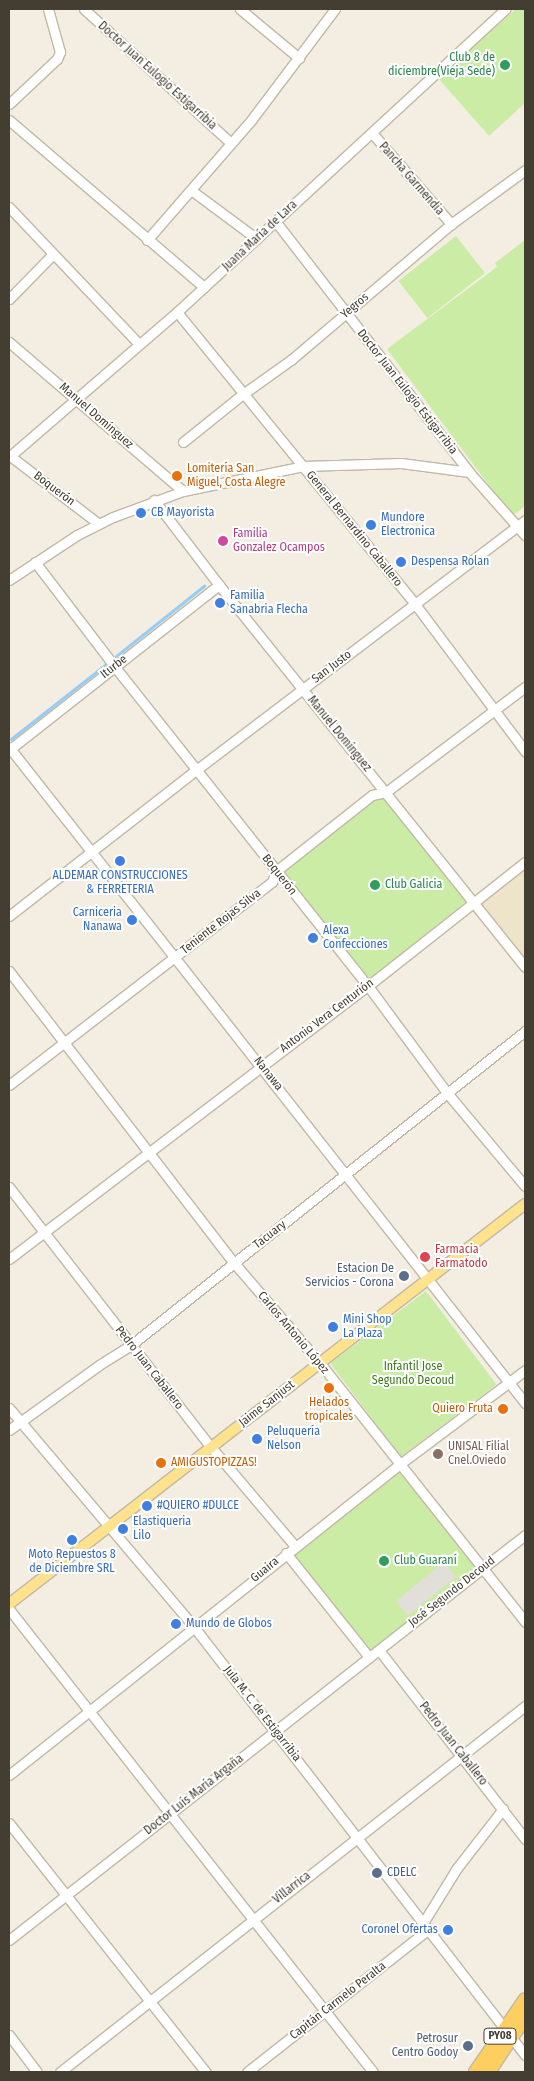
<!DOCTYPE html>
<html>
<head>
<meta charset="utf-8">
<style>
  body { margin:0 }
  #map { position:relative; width:534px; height:2081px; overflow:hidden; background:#f3eee1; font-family:"Fira Sans Condensed",sans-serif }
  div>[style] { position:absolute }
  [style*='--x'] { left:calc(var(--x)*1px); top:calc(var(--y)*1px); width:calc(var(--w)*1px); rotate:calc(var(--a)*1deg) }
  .education>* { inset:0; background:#eee4c9 }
  .green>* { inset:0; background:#caeca5; transform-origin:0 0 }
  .parking>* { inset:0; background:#e2dfdb; transform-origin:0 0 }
  .stream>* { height:2.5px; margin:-1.25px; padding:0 1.25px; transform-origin:1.25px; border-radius:1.25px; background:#96cdf7 }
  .roads { filter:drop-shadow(1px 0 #c1b9a6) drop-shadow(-1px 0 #c1b9a6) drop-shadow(0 1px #c1b9a6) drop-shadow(0 -1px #c1b9a6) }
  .minor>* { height:9px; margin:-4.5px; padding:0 4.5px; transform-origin:4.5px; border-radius:4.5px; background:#fff }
  .major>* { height:10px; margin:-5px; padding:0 5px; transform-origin:5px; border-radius:5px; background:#ffe28e }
  .highway>* { height:12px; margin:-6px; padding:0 6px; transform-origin:6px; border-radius:6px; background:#ffce60 }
  .dots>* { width:14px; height:14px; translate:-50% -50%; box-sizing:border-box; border:2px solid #fff; border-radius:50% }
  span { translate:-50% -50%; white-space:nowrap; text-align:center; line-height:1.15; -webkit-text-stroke:4px #fff; paint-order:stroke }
  .shield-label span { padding:1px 4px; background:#fff; border:1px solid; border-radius:4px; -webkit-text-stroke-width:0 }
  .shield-label { font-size:11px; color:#443e32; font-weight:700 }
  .leisure-label { font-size:12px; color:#27864d }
  .right { translate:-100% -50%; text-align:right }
  .left { translate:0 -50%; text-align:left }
  .street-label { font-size:12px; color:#443e32 }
  .food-label { font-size:12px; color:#c56008 }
  .shop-label { font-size:12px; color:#366cbe }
  .hotel-label { font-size:12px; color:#b23c85 }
  .health-label { font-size:12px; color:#be3a42 }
  .service-label { font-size:12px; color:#4e5e75 }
  .park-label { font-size:12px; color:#407b20 }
  .education-label { font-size:12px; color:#785e54 }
  .frame { position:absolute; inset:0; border:10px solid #443e32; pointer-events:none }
</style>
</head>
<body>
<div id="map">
  <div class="education">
    <i style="clip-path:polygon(525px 869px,525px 961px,480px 904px)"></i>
  </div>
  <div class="green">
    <i style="clip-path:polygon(516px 9px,525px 9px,525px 103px,489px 136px,438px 78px)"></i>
    <i style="left:456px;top:236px;width:47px;height:73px;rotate:52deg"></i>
    <i style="clip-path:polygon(525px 240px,525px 506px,512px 516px,387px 349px,497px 267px,495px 263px)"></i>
    <i style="clip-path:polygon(384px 796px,467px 901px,368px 980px,282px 870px,374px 798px)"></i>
    <i style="left:426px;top:1291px;width:117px;height:120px;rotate:53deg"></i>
    <i style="left:398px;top:1471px;width:123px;height:134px;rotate:51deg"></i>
  </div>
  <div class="parking">
    <i style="left:444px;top:1562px;width:19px;height:62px;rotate:51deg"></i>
  </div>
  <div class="stream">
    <i style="--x:115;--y:657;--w:114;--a:-38.6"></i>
    <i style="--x:11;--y:739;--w:120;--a:-38.2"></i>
  </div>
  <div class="roads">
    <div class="minor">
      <i style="--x:84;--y:9;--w:199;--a:42.4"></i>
      <i style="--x:240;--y:9;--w:77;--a:39.7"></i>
      <i style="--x:9;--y:104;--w:66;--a:-43.2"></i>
      <i style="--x:57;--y:59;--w:8;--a:-67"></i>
      <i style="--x:60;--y:52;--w:45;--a:-105.6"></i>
      <i style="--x:9;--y:120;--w:257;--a:40.6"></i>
      <i style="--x:372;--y:133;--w:121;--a:49"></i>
      <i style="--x:191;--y:190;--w:82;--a:36.6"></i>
      <i style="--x:9;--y:207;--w:189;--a:46.5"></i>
      <i style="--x:276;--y:222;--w:316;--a:52.3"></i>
      <i style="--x:469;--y:472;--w:84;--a:48.4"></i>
      <i style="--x:147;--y:240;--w:160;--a:-49"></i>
      <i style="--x:252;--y:119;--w:138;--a:-53"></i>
      <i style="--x:9;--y:299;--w:63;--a:-45.6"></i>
      <i style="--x:177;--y:312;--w:377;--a:50.8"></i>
      <i style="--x:415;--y:604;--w:184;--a:53.2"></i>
      <i style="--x:9;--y:342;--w:229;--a:40.6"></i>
      <i style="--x:183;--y:442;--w:77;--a:-38.7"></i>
      <i style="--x:243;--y:394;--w:60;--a:-35.5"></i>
      <i style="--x:292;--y:359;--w:209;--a:-40.3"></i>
      <i style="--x:451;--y:224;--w:92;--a:-36.1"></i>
      <i style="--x:9;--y:455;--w:113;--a:37.5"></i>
      <i style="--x:9;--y:457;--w:222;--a:-40.8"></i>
      <i style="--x:177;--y:312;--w:447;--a:-42.7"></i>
      <i style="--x:154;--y:500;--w:107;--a:52.6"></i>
      <i style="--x:219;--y:585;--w:489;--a:51.3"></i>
      <i style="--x:35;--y:562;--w:132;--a:52.7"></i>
      <i style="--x:115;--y:667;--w:407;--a:51.6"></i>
      <i style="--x:368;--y:986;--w:134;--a:53.5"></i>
      <i style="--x:448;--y:1094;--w:120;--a:50.1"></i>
      <i style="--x:9;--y:580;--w:82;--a:-33.5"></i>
      <i style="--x:77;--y:535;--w:40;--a:-26.6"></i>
      <i style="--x:113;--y:517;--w:75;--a:-20.4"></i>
      <i style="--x:183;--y:491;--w:124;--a:-11.7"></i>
      <i style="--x:304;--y:466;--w:97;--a:-1.8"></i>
      <i style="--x:401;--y:463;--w:69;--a:7.5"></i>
      <i style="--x:9;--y:747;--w:835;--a:51.81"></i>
      <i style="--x:9;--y:750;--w:267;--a:-38.2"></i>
      <i style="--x:9;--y:916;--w:237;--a:-38"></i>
      <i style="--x:196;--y:770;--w:413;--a:-37.2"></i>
      <i style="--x:9;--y:971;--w:370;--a:52.4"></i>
      <i style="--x:235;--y:1264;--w:130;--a:49.4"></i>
      <i style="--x:320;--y:1363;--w:330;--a:51.6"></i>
      <i style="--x:9;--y:1085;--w:332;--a:-37.7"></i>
      <i style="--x:272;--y:882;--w:12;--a:-70"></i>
      <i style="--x:276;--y:871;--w:122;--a:-38.4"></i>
      <i style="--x:372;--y:795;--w:14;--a:-12"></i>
      <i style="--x:386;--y:792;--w:174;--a:-37.1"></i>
      <i style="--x:9;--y:1187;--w:329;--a:52.2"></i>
      <i style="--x:211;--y:1447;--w:130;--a:49.7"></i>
      <i style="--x:9;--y:1259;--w:451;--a:-37.3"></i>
      <i style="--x:368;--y:986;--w:200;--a:-38.3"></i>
      <i style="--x:9;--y:1408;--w:287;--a:49.8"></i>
      <i style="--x:194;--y:1627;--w:541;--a:52.28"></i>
      <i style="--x:9;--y:1430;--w:111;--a:-35.8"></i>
      <i style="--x:99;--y:1365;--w:38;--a:-32"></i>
      <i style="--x:131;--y:1345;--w:504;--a:-38.55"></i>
      <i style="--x:286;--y:1553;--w:133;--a:51.4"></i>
      <i style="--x:9;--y:1609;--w:589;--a:51.83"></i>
      <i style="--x:379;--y:1650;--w:239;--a:52.3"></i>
      <i style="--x:9;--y:1775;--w:500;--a:-38.5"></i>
      <i style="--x:400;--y:1464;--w:156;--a:-36.9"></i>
      <i style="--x:9;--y:1823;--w:318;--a:51.7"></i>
      <i style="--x:423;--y:1923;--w:65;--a:-58.3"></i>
      <i style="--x:457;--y:1868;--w:75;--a:-52.1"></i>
      <i style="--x:9;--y:1940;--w:656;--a:-38.13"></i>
      <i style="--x:9;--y:2035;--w:46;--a:52.9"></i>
      <i style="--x:60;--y:2072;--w:592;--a:-38.21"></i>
      <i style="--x:247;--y:2072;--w:231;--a:-38.2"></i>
    </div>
    <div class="major">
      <i style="--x:9;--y:1604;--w:653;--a:-37.78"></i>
    </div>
    <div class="highway">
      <i style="--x:475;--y:2072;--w:88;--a:-55.6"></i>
      <i style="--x:489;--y:2072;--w:65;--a:-56.3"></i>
    </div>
  </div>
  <div class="dots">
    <i style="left:505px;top:65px;background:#2e9e5b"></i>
    <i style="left:177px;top:476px;background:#e8710a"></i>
    <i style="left:141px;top:513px;background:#3f7fe0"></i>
    <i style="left:371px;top:525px;background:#3f7fe0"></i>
    <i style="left:223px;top:541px;background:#d1479c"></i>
    <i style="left:401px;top:562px;background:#3f7fe0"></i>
    <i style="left:220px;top:603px;background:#3f7fe0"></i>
    <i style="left:120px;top:861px;background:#3f7fe0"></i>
    <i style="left:375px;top:885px;background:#2e9e5b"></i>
    <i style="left:132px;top:920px;background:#3f7fe0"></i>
    <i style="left:313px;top:938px;background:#3f7fe0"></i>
    <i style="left:425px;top:1257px;background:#e0444e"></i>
    <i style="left:404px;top:1276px;background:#5c6f8a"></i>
    <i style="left:333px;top:1327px;background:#3f7fe0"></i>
    <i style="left:329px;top:1388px;background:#e8710a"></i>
    <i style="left:503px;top:1409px;background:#e8710a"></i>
    <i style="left:257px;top:1439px;background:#3f7fe0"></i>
    <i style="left:438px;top:1454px;background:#8d6e63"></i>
    <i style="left:161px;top:1463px;background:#e8710a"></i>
    <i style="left:147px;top:1506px;background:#3f7fe0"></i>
    <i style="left:123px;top:1529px;background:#3f7fe0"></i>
    <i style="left:72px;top:1540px;background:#3f7fe0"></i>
    <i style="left:384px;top:1561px;background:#2e9e5b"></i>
    <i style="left:176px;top:1624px;background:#3f7fe0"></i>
    <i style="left:377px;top:1873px;background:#5c6f8a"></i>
    <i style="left:448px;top:1930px;background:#3f7fe0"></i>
    <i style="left:468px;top:2046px;background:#5c6f8a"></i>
  </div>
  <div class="shield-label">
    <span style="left:500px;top:2036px">PY08</span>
  </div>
  <div class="leisure-label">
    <span class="right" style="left:495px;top:65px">Club 8 de<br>diciembre(Vieja Sede)</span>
    <span class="left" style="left:385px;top:885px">Club Galicia</span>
    <span class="left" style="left:394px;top:1561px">Club Guaraní</span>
  </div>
  <div class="street-label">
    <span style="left:157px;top:76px;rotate:42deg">Doctor Juan Eulogio Estigarribia</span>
    <span style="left:411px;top:179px;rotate:49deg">Pancha Garmendia</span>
    <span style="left:260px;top:236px;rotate:-43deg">Juana María de Lara</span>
    <span style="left:355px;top:306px;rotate:-40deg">Yegros</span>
    <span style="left:407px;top:392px;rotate:52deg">Doctor Juan Eulogio Estigarribia</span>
    <span style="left:96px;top:416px;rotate:41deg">Manuel Domínguez</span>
    <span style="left:54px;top:489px;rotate:37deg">Boquerón</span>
    <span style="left:354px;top:529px;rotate:51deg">General Bernardino Caballero</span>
    <span style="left:114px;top:667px;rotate:-38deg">Iturbe</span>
    <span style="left:332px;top:667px;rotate:-37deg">San Justo</span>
    <span style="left:339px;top:734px;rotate:51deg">Manuel Domínguez</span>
    <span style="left:279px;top:875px;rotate:52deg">Boquerón</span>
    <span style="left:221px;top:922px;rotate:-38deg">Teniente Rojas Silva</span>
    <span style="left:327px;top:1016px;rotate:-37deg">Antonio Vera Centurión</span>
    <span style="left:268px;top:1074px;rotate:52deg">Nanawa</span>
    <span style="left:270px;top:1235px;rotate:-38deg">Tacuary</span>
    <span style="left:293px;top:1333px;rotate:50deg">Carlos Antonio López</span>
    <span style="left:149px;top:1368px;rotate:52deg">Pedro Juan Caballero</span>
    <span style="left:267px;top:1404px;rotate:-38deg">Jaime Sanjust</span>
    <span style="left:265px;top:1570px;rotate:-39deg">Guaira</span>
    <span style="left:452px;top:1592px;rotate:-38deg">José Segundo Decoud</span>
    <span style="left:262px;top:1714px;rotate:52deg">Jula M. C. de Estigarribia</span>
    <span style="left:453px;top:1744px;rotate:52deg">Pedro Juan Caballero</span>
    <span style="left:194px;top:1795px;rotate:-38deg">Doctor Luís María Argaña</span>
    <span style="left:292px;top:1888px;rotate:-38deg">Villarrica</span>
    <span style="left:338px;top:2001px;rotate:-38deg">Capitán Carmelo Peralta</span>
  </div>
  <div class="food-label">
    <span class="left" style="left:187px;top:476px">Lomitería San<br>Miguel, Costa Alegre</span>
    <span style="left:329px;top:1410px">Helados<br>tropicales</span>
    <span class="right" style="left:493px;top:1409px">Quiero Fruta</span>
    <span class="left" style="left:171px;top:1463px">AMIGUSTOPIZZAS!</span>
  </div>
  <div class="shop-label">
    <span class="left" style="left:151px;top:513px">CB Mayorista</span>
    <span class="left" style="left:381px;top:525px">Mundore<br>Electronica</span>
    <span class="left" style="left:411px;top:562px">Despensa Rolan</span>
    <span class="left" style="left:230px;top:603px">Familia<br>Sanabria Flecha</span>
    <span style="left:120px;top:883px">ALDEMAR CONSTRUCCIONES<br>&amp; FERRETERIA</span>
    <span class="right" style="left:122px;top:920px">Carniceria<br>Nanawa</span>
    <span class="left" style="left:323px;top:938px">Alexa<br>Confecciones</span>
    <span class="left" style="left:343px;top:1327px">Mini Shop<br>La Plaza</span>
    <span class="left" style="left:267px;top:1439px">Peluquería<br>Nelson</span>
    <span class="left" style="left:157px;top:1506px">#QUIERO #DULCE</span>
    <span class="left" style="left:133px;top:1529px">Elastiqueria<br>Lilo</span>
    <span style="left:72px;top:1562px">Moto Repuestos 8<br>de Diciembre SRL</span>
    <span class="left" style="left:186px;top:1624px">Mundo de Globos</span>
    <span class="right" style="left:438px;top:1930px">Coronel Ofertas</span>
  </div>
  <div class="hotel-label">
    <span class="left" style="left:233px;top:541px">Familia<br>Gonzalez Ocampos</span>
  </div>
  <div class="health-label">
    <span class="left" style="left:435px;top:1257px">Farmacia<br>Farmatodo</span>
  </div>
  <div class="service-label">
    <span class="right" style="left:394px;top:1276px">Estacion De<br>Servicios - Corona</span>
    <span class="left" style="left:387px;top:1873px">CDELC</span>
    <span class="right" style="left:458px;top:2046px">Petrosur<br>Centro Godoy</span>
  </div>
  <div class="park-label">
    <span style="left:413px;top:1374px">Infantil Jose<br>Segundo Decoud</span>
  </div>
  <div class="education-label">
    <span class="left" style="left:448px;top:1454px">UNISAL Filial<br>Cnel.Oviedo</span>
  </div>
  <div class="frame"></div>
</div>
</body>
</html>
